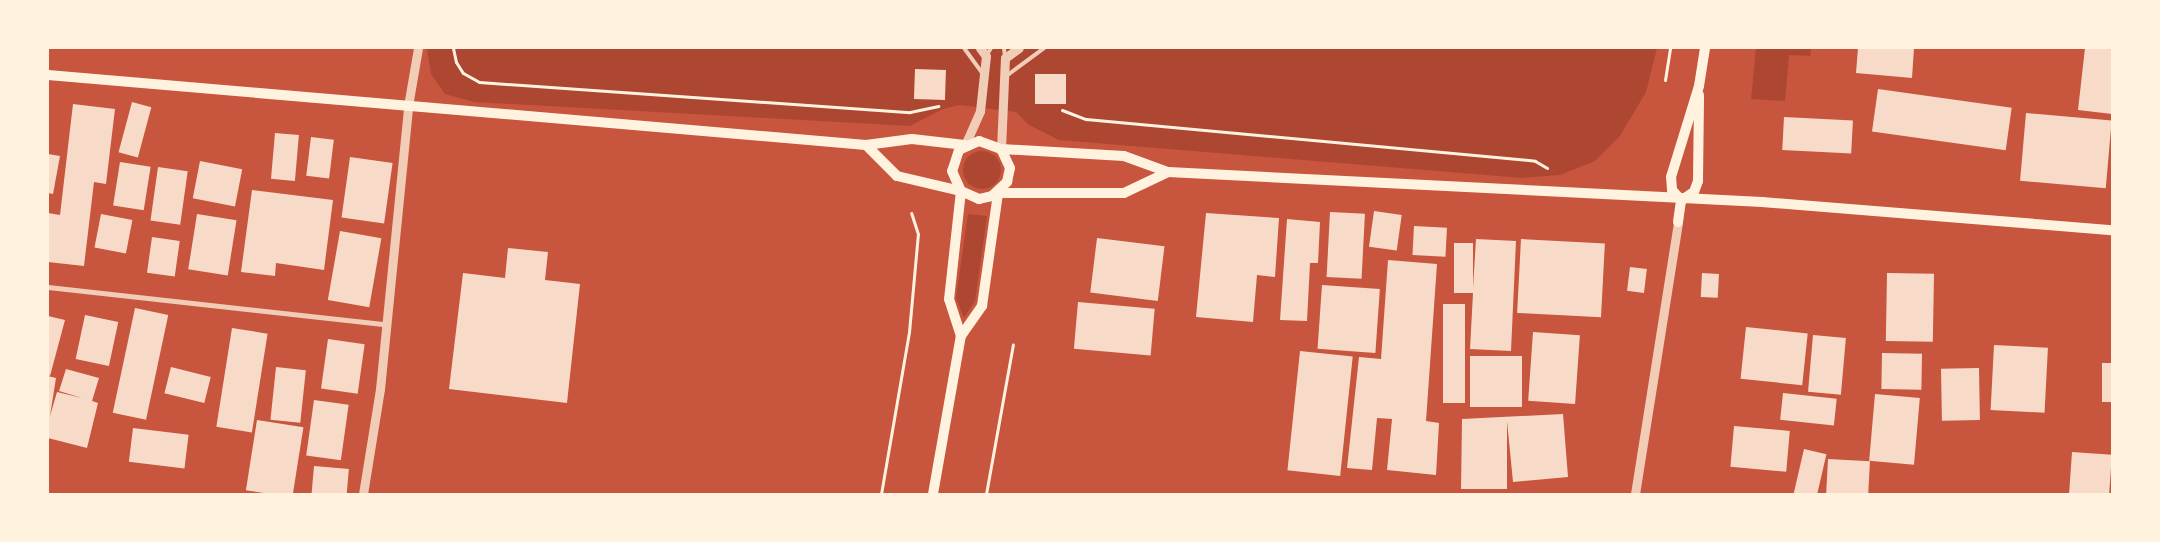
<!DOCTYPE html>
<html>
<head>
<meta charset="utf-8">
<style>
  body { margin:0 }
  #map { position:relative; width:2160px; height:542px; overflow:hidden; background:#c8553d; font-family:"DM Sans",sans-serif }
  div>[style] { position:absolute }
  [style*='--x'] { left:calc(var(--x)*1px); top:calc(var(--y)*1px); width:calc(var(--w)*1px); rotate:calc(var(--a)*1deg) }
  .green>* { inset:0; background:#ae4732 }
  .round { border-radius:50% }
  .building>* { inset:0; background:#f7dbc8; transform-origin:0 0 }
  .path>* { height:3px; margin:-1.5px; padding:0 1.5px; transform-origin:1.5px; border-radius:1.5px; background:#fff3e0 }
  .service>* { height:4px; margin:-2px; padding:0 2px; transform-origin:2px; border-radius:2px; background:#f1ccb7 }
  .minor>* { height:5px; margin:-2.5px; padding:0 2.5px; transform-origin:2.5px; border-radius:2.5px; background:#f1ccb7 }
  .tertiary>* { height:9px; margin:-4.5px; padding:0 4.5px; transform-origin:4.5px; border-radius:4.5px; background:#f1ccb7 }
  .secondary>* { height:10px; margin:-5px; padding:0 5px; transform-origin:5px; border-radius:5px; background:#fff3e0 }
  span { translate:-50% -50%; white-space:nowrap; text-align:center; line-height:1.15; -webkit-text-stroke:4.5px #fff3e0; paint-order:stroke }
  .frame { position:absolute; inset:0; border:49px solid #fff3e0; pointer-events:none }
</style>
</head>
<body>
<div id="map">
  <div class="green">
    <i style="clip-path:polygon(1657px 48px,1646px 92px,1620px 136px,1595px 161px,1560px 175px,1522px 178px,1059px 140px,1029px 125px,1016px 112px,959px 105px,943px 109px,910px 126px,474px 102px,445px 94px,431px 74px,427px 49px)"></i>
    <i style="clip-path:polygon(1756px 48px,1811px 48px,1810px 56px,1789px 55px,1785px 101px,1751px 99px)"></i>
    <i class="round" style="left:963px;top:151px;width:38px;height:38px"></i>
    <i style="clip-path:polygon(968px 214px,987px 216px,975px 301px,964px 318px,956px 298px)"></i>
  </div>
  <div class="building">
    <i style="clip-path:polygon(1858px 48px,1914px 48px,1912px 78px,1856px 73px)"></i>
    <i style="clip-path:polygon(2085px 48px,2112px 48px,2112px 114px,2078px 110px)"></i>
    <i style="left:915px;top:69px;width:31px;height:30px;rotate:2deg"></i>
    <i style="left:1035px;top:74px;width:31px;height:30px"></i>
    <i style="left:1878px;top:89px;width:135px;height:43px;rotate:8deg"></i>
    <i style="left:132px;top:102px;width:20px;height:52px;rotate:15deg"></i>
    <i style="clip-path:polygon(73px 104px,115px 109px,106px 184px,94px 182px,84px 266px,48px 262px,48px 213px,60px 215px)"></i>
    <i style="left:2026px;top:113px;width:86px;height:68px;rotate:5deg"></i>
    <i style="left:1784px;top:117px;width:69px;height:33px;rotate:3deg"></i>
    <i style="left:275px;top:133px;width:24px;height:46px;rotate:5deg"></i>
    <i style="left:311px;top:137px;width:23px;height:39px;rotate:7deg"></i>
    <i style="clip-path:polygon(48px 154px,60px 156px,53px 194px,48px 193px)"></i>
    <i style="left:350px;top:157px;width:43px;height:61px;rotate:8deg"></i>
    <i style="left:200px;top:161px;width:43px;height:38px;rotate:11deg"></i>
    <i style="left:120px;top:162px;width:31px;height:44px;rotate:9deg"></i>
    <i style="left:158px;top:167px;width:30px;height:54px;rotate:8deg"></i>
    <i style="clip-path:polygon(252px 190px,333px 200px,324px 270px,276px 263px,275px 276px,241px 272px)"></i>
    <i style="left:1374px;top:211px;width:28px;height:36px;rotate:8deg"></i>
    <i style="left:1330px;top:212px;width:35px;height:65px;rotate:3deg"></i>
    <i style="clip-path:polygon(1206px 213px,1279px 218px,1275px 277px,1257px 275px,1253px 322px,1196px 317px)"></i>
    <i style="left:101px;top:214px;width:32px;height:34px;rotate:11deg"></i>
    <i style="left:197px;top:214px;width:40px;height:56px;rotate:9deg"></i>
    <i style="clip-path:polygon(1287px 219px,1320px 222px,1318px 263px,1310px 263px,1307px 321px,1280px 320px)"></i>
    <i style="left:1414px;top:226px;width:33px;height:29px;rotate:3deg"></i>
    <i style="left:340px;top:231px;width:42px;height:70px;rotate:10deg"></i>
    <i style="left:152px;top:237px;width:28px;height:36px;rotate:8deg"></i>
    <i style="left:1097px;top:238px;width:68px;height:55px;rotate:7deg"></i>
    <i style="clip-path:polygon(1476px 239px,1516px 241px,1511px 351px,1470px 349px,1473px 293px,1454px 293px,1454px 243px,1473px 243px,1473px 288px)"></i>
    <i style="left:1521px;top:239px;width:84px;height:74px;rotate:3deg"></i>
    <i style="clip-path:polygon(508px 248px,548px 252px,545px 280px,580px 284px,567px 403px,449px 389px,463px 273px,505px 278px)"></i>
    <i style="clip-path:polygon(1388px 260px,1437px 264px,1426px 421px,1439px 423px,1436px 475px,1387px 470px,1392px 419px,1377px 418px,1372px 470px,1347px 468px,1359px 357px,1381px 359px)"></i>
    <i style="left:1630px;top:267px;width:17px;height:24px;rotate:7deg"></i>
    <i style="left:1702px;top:273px;width:17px;height:24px;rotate:3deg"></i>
    <i style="left:1887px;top:273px;width:47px;height:68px;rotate:1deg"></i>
    <i style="left:1322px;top:285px;width:58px;height:64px;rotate:4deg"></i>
    <i style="left:1078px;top:302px;width:77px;height:47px;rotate:5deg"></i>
    <i style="left:1443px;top:304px;width:22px;height:99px"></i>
    <i style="left:135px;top:308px;width:34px;height:107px;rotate:12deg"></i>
    <i style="left:85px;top:315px;width:34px;height:45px;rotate:12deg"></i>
    <i style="clip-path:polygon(48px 316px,65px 320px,50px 376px,48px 375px)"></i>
    <i style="left:1746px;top:327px;width:62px;height:52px;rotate:6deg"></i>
    <i style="left:232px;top:328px;width:36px;height:100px;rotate:9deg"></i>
    <i style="left:1533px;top:332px;width:47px;height:69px;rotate:4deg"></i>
    <i style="left:1813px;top:335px;width:33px;height:57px;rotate:5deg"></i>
    <i style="left:328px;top:339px;width:37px;height:50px;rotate:8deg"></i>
    <i style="left:1994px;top:345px;width:54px;height:65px;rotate:3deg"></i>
    <i style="left:1300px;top:351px;width:53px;height:120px;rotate:6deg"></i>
    <i style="left:1882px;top:353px;width:40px;height:36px;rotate:1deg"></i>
    <i style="left:1470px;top:356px;width:52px;height:51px"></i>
    <i style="left:2102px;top:363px;width:10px;height:39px"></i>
    <i style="left:171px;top:367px;width:41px;height:27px;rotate:14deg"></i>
    <i style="left:276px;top:367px;width:30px;height:53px;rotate:6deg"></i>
    <i style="left:1979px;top:368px;width:52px;height:38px;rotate:89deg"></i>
    <i style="clip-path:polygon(66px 369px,99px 378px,92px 401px,98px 403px,87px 448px,48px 438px,48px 376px,56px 378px,50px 416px,57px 392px,82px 398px,59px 391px)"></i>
    <i style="left:1783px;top:393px;width:54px;height:27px;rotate:6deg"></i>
    <i style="left:1875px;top:394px;width:45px;height:67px;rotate:5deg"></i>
    <i style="left:314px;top:400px;width:35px;height:56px;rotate:8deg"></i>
    <i style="clip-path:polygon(1563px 414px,1568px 477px,1513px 482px,1507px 421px,1507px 489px,1461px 489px,1462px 419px)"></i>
    <i style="left:257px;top:420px;width:47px;height:71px;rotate:9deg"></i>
    <i style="left:1734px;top:426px;width:56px;height:41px;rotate:5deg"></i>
    <i style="left:133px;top:428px;width:56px;height:34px;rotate:7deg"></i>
    <i style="left:1804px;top:449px;width:23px;height:46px;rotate:13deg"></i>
    <i style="left:2072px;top:452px;width:40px;height:42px;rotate:4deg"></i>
    <i style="left:1828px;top:459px;width:42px;height:35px;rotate:3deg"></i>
    <i style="left:314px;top:466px;width:35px;height:28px;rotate:5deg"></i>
  </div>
  <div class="path">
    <i style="--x:453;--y:48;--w:14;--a:78"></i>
    <i style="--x:456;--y:62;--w:13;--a:58"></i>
    <i style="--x:463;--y:73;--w:18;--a:29"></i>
    <i style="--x:479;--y:82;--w:432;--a:4"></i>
    <i style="--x:910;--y:112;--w:29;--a:-12"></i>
    <i style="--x:1665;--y:80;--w:32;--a:-81"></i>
    <i style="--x:1062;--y:110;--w:26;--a:21"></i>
    <i style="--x:1086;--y:119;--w:451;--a:5.3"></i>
    <i style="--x:1535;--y:161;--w:14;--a:30"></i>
    <i style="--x:881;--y:494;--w:164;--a:-80.2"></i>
    <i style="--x:909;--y:332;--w:98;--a:-84.8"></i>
    <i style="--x:918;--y:234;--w:22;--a:-108"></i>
    <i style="--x:986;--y:494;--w:152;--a:-79.8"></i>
  </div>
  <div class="service">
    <i style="--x:964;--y:48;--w:32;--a:54"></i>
    <i style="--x:1004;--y:48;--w:10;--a:84"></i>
    <i style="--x:986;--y:56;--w:9;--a:-58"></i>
    <i style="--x:1005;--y:77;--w:49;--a:-36.6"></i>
  </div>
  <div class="minor">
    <i style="--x:48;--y:287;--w:339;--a:6.3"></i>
  </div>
  <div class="tertiary">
    <i style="--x:965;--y:145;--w:37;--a:-66"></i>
    <i style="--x:980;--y:111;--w:55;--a:-83.8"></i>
    <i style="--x:986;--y:56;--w:10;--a:-127"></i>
    <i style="--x:1001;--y:149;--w:91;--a:-87.5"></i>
    <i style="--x:1005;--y:58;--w:17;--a:-36"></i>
    <i style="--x:363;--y:494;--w:106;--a:-80.8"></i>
    <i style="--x:380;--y:389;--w:284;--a:-84.3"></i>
    <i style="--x:408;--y:106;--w:59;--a:-80.2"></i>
    <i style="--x:1635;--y:494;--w:275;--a:-81"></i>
  </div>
  <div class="secondary">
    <i style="--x:48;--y:75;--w:821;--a:4.89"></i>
    <i style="--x:866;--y:145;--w:46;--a:-7.4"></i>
    <i style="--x:912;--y:139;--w:53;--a:6.5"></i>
    <i style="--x:866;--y:145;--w:44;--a:45"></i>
    <i style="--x:897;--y:176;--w:66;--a:13.2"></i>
    <i style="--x:961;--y:191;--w:20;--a:24"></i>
    <i style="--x:979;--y:199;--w:13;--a:-13"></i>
    <i style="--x:992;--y:196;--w:21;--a:-43"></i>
    <i style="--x:1007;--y:182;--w:14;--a:-78"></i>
    <i style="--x:1010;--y:168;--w:21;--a:-115"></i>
    <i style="--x:1001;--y:149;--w:23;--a:-160"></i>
    <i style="--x:979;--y:141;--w:22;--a:156"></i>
    <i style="--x:959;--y:150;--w:22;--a:108"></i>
    <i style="--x:952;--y:171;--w:22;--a:66"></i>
    <i style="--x:1001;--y:149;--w:123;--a:3.3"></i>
    <i style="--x:1124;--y:156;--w:47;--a:20"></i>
    <i style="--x:1168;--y:172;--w:595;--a:2.89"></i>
    <i style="--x:1762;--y:202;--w:351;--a:4.6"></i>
    <i style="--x:961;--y:191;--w:109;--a:96.3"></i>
    <i style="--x:949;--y:299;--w:39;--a:72"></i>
    <i style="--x:1681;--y:200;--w:13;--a:-132"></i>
    <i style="--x:1672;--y:190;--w:13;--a:-94"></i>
    <i style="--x:1671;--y:177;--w:95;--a:-72.9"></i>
    <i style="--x:1699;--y:86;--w:38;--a:-81"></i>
    <i style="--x:1682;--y:200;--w:14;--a:-34"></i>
    <i style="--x:1694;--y:192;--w:12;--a:-70"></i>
    <i style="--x:1698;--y:181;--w:86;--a:-89.3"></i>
    <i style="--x:1678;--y:222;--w:22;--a:-82"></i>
    <i style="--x:933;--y:494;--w:160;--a:-80"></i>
    <i style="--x:961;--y:336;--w:37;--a:-55"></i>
    <i style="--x:982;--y:306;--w:114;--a:-81.9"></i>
    <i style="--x:998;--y:193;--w:126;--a:0"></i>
    <i style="--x:1124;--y:193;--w:49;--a:-25.5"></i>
  </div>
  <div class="frame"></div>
</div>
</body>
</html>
